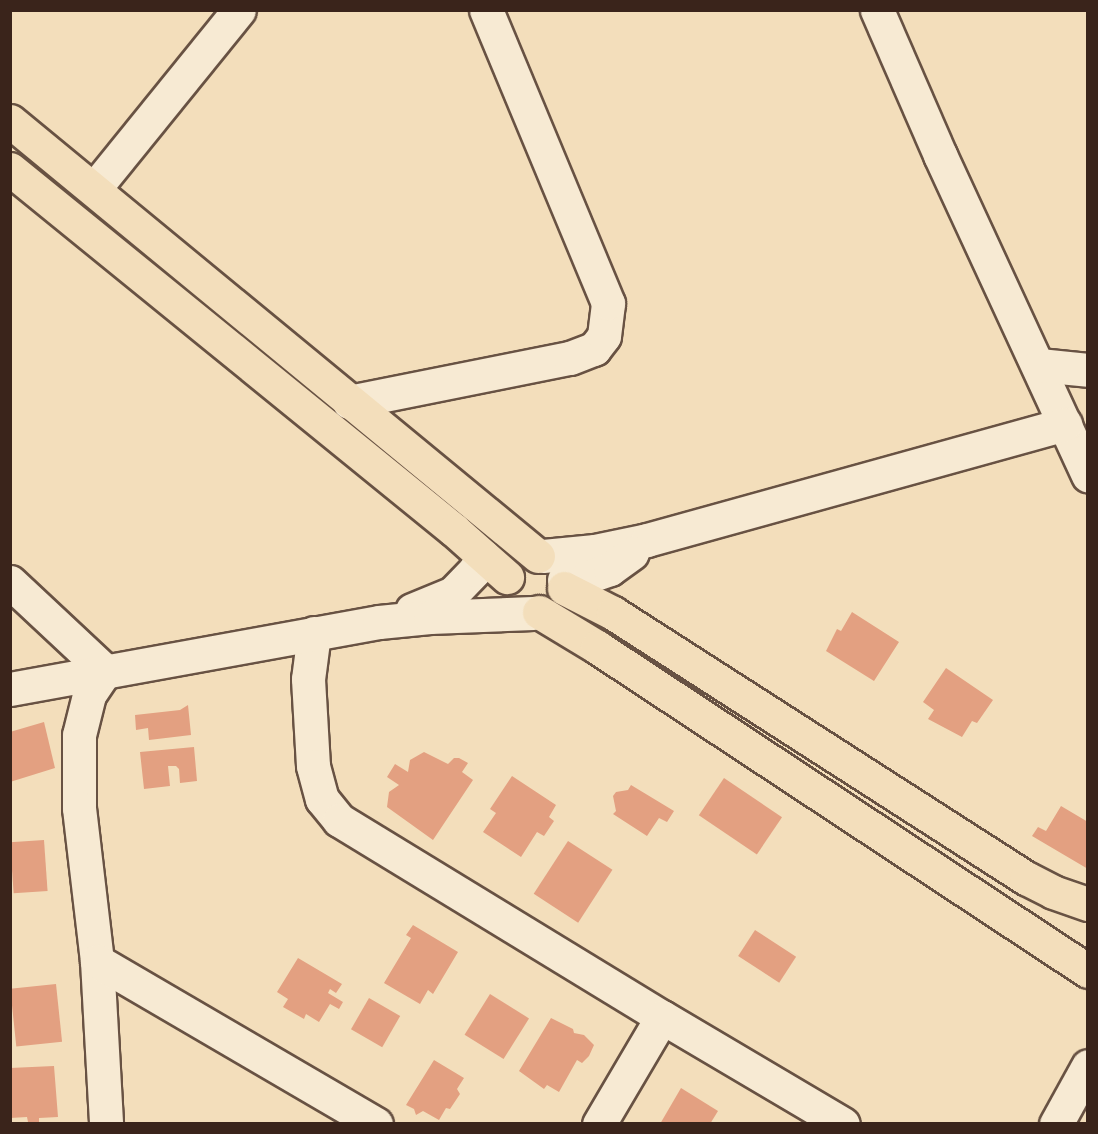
<!DOCTYPE html>
<html>
<head>
<meta charset="utf-8">
<style>
  body { margin:0 }
  #map { position:relative; width:1098px; height:1134px; overflow:hidden; background:#f3debb; font-family:"IM FELL Double Pica",serif }
  div>[style] { position:absolute }
  [style*='--x'] { left:calc(var(--x)*1px); top:calc(var(--y)*1px); width:calc(var(--w)*1px); rotate:calc(var(--a)*1deg) }
  .building>* { inset:0; background:#e3a081; transform-origin:0 0 }
  .roads { filter:drop-shadow(2px 0 #685243) drop-shadow(-2px 0 #685243) drop-shadow(0 2px #685243) drop-shadow(0 -2px #685243) }
  .minor>* { height:33px; margin:-16.5px; padding:0 16.5px; transform-origin:16.5px; border-radius:16.5px; background:#f7ead3 }
  .major>* { height:33px; margin:-16.5px; padding:0 16.5px; transform-origin:16.5px; border-radius:16.5px; background:#f3debb }
  span { translate:-50% -50%; white-space:nowrap; text-align:center; line-height:1.15; -webkit-text-stroke:6px #f7ead3; paint-order:stroke }
  .frame { position:absolute; inset:0; border:12px solid #3a241b; pointer-events:none }
</style>
</head>
<body>
<div id="map">
  <div class="building">
    <i style="clip-path:polygon(852px 612px,899px 642px,874px 681px,826px 651px,837px 629px,841px 631px)"></i>
    <i style="clip-path:polygon(946px 668px,993px 700px,977px 723px,972px 721px,962px 737px,928px 719px,934px 710px,923px 702px)"></i>
    <i style="clip-path:polygon(188px 705px,191px 735px,149px 740px,148px 728px,136px 730px,135px 715px,180px 710px)"></i>
    <i style="clip-path:polygon(44px 722px,55px 768px,10px 782px,10px 732px)"></i>
    <i style="clip-path:polygon(194px 747px,197px 781px,180px 783px,179px 769px,176px 766px,168px 766px,170px 786px,144px 789px,140px 752px)"></i>
    <i style="clip-path:polygon(424px 752px,448px 764px,454px 758px,459px 758px,468px 763px,462px 772px,473px 780px,433px 840px,387px 807px,389px 792px,399px 785px,387px 777px,395px 764px,408px 772px,410px 760px)"></i>
    <i style="clip-path:polygon(512px 776px,556px 805px,549px 817px,554px 821px,544px 836px,537px 832px,521px 857px,483px 832px,496px 813px,490px 809px)"></i>
    <i style="left:724px;top:778px;width:70px;height:45px;rotate:34deg"></i>
    <i style="clip-path:polygon(631px 785px,674px 811px,667px 822px,659px 818px,647px 836px,613px 814px,616px 811px,613px 796px,616px 792px,628px 790px)"></i>
    <i style="clip-path:polygon(1061px 806px,1088px 822px,1088px 869px,1032px 836px,1038px 827px,1046px 831px)"></i>
    <i style="left:44px;top:840px;width:51px;height:34px;rotate:86deg"></i>
    <i style="left:568px;top:841px;width:53px;height:63px;rotate:33deg"></i>
    <i style="clip-path:polygon(413px 925px,458px 952px,433px 994px,428px 990px,420px 1004px,384px 983px,411px 938px,406px 935px)"></i>
    <i style="left:755px;top:930px;width:49px;height:31px;rotate:33deg"></i>
    <i style="clip-path:polygon(298px 958px,342px 984px,336px 993px,330px 989px,328px 993px,343px 1002px,339px 1009px,330px 1004px,319px 1022px,306px 1014px,304px 1019px,283px 1007px,288px 999px,277px 992px)"></i>
    <i style="left:56px;top:984px;width:58px;height:46px;rotate:84deg"></i>
    <i style="left:490px;top:994px;width:46px;height:48px;rotate:32deg"></i>
    <i style="left:369px;top:998px;width:36px;height:36px;rotate:30deg"></i>
    <i style="clip-path:polygon(551px 1018px,573px 1029px,574px 1033px,584px 1035px,594px 1045px,589px 1056px,582px 1063px,577px 1060px,559px 1092px,547px 1085px,544px 1089px,519px 1071px)"></i>
    <i style="clip-path:polygon(434px 1060px,464px 1078px,457px 1089px,460px 1094px,450px 1109px,446px 1108px,439px 1120px,423px 1111px,416px 1115px,414px 1109px,406px 1105px)"></i>
    <i style="clip-path:polygon(54px 1066px,58px 1117px,39px 1118px,39px 1122px,28px 1122px,27px 1117px,10px 1118px,10px 1068px)"></i>
    <i style="clip-path:polygon(681px 1088px,718px 1111px,710px 1124px,660px 1124px)"></i>
  </div>
  <div class="roads">
    <div class="minor">
      <i style="--x:877;--y:10;--w:158;--a:66.5"></i>
      <i style="--x:940;--y:155;--w:353;--a:65.2"></i>
      <i style="--x:94;--y:189;--w:230;--a:-51"></i>
      <i style="--x:1039;--y:365;--w:49;--a:5.8"></i>
      <i style="--x:349;--y:402;--w:225;--a:-11.3"></i>
      <i style="--x:570;--y:358;--w:26;--a:-21"></i>
      <i style="--x:594;--y:349;--w:16;--a:-52"></i>
      <i style="--x:604;--y:336;--w:33;--a:-83"></i>
      <i style="--x:608;--y:303;--w:317;--a:-112.6"></i>
      <i style="--x:543;--y:556;--w:52;--a:-5.5"></i>
      <i style="--x:595;--y:551;--w:53;--a:-11.9"></i>
      <i style="--x:647;--y:540;--w:434;--a:-15.5"></i>
      <i style="--x:564;--y:580;--w:23;--a:-7"></i>
      <i style="--x:587;--y:577;--w:24;--a:-19"></i>
      <i style="--x:610;--y:569;--w:27;--a:-36"></i>
      <i style="--x:10;--y:582;--w:130;--a:43.1"></i>
      <i style="--x:105;--y:671;--w:29;--a:124"></i>
      <i style="--x:89;--y:695;--w:41;--a:104"></i>
      <i style="--x:79;--y:735;--w:73;--a:90"></i>
      <i style="--x:79;--y:808;--w:154;--a:83.3"></i>
      <i style="--x:97;--y:961;--w:163;--a:86.8"></i>
      <i style="--x:412;--y:610;--w:44;--a:-22.5"></i>
      <i style="--x:453;--y:593;--w:32;--a:-46"></i>
      <i style="--x:475;--y:570;--w:16;--a:-60"></i>
      <i style="--x:314;--y:633;--w:46;--a:97.4"></i>
      <i style="--x:308;--y:679;--w:87;--a:86.7"></i>
      <i style="--x:313;--y:766;--w:34;--a:75"></i>
      <i style="--x:322;--y:799;--w:27;--a:51"></i>
      <i style="--x:339;--y:820;--w:378;--a:31.4"></i>
      <i style="--x:662;--y:1017;--w:210;--a:30.6"></i>
      <i style="--x:10;--y:689;--w:375;--a:-10.3"></i>
      <i style="--x:379;--y:622;--w:51;--a:-5.6"></i>
      <i style="--x:430;--y:617;--w:103;--a:-2.2"></i>
      <i style="--x:97;--y:961;--w:323;--a:30.3"></i>
      <i style="--x:599;--y:1124;--w:124;--a:-59.5"></i>
      <i style="--x:1056;--y:1124;--w:66;--a:-61.1"></i>
    </div>
    <div class="major">
      <i style="--x:10;--y:121;--w:684;--a:39.48"></i>
      <i style="--x:10;--y:169;--w:572;--a:39.11"></i>
      <i style="--x:454;--y:530;--w:71;--a:41.6"></i>
      <i style="--x:564;--y:588;--w:55;--a:27"></i>
      <i style="--x:613;--y:613;--w:491;--a:32.7"></i>
      <i style="--x:1026;--y:878;--w:30;--a:27"></i>
      <i style="--x:1053;--y:892;--w:37;--a:19"></i>
      <i style="--x:539;--y:612;--w:68;--a:31.1"></i>
      <i style="--x:597;--y:647;--w:588;--a:33.42"></i>
    </div>
  </div>
  <div class="frame"></div>
</div>
</body>
</html>
